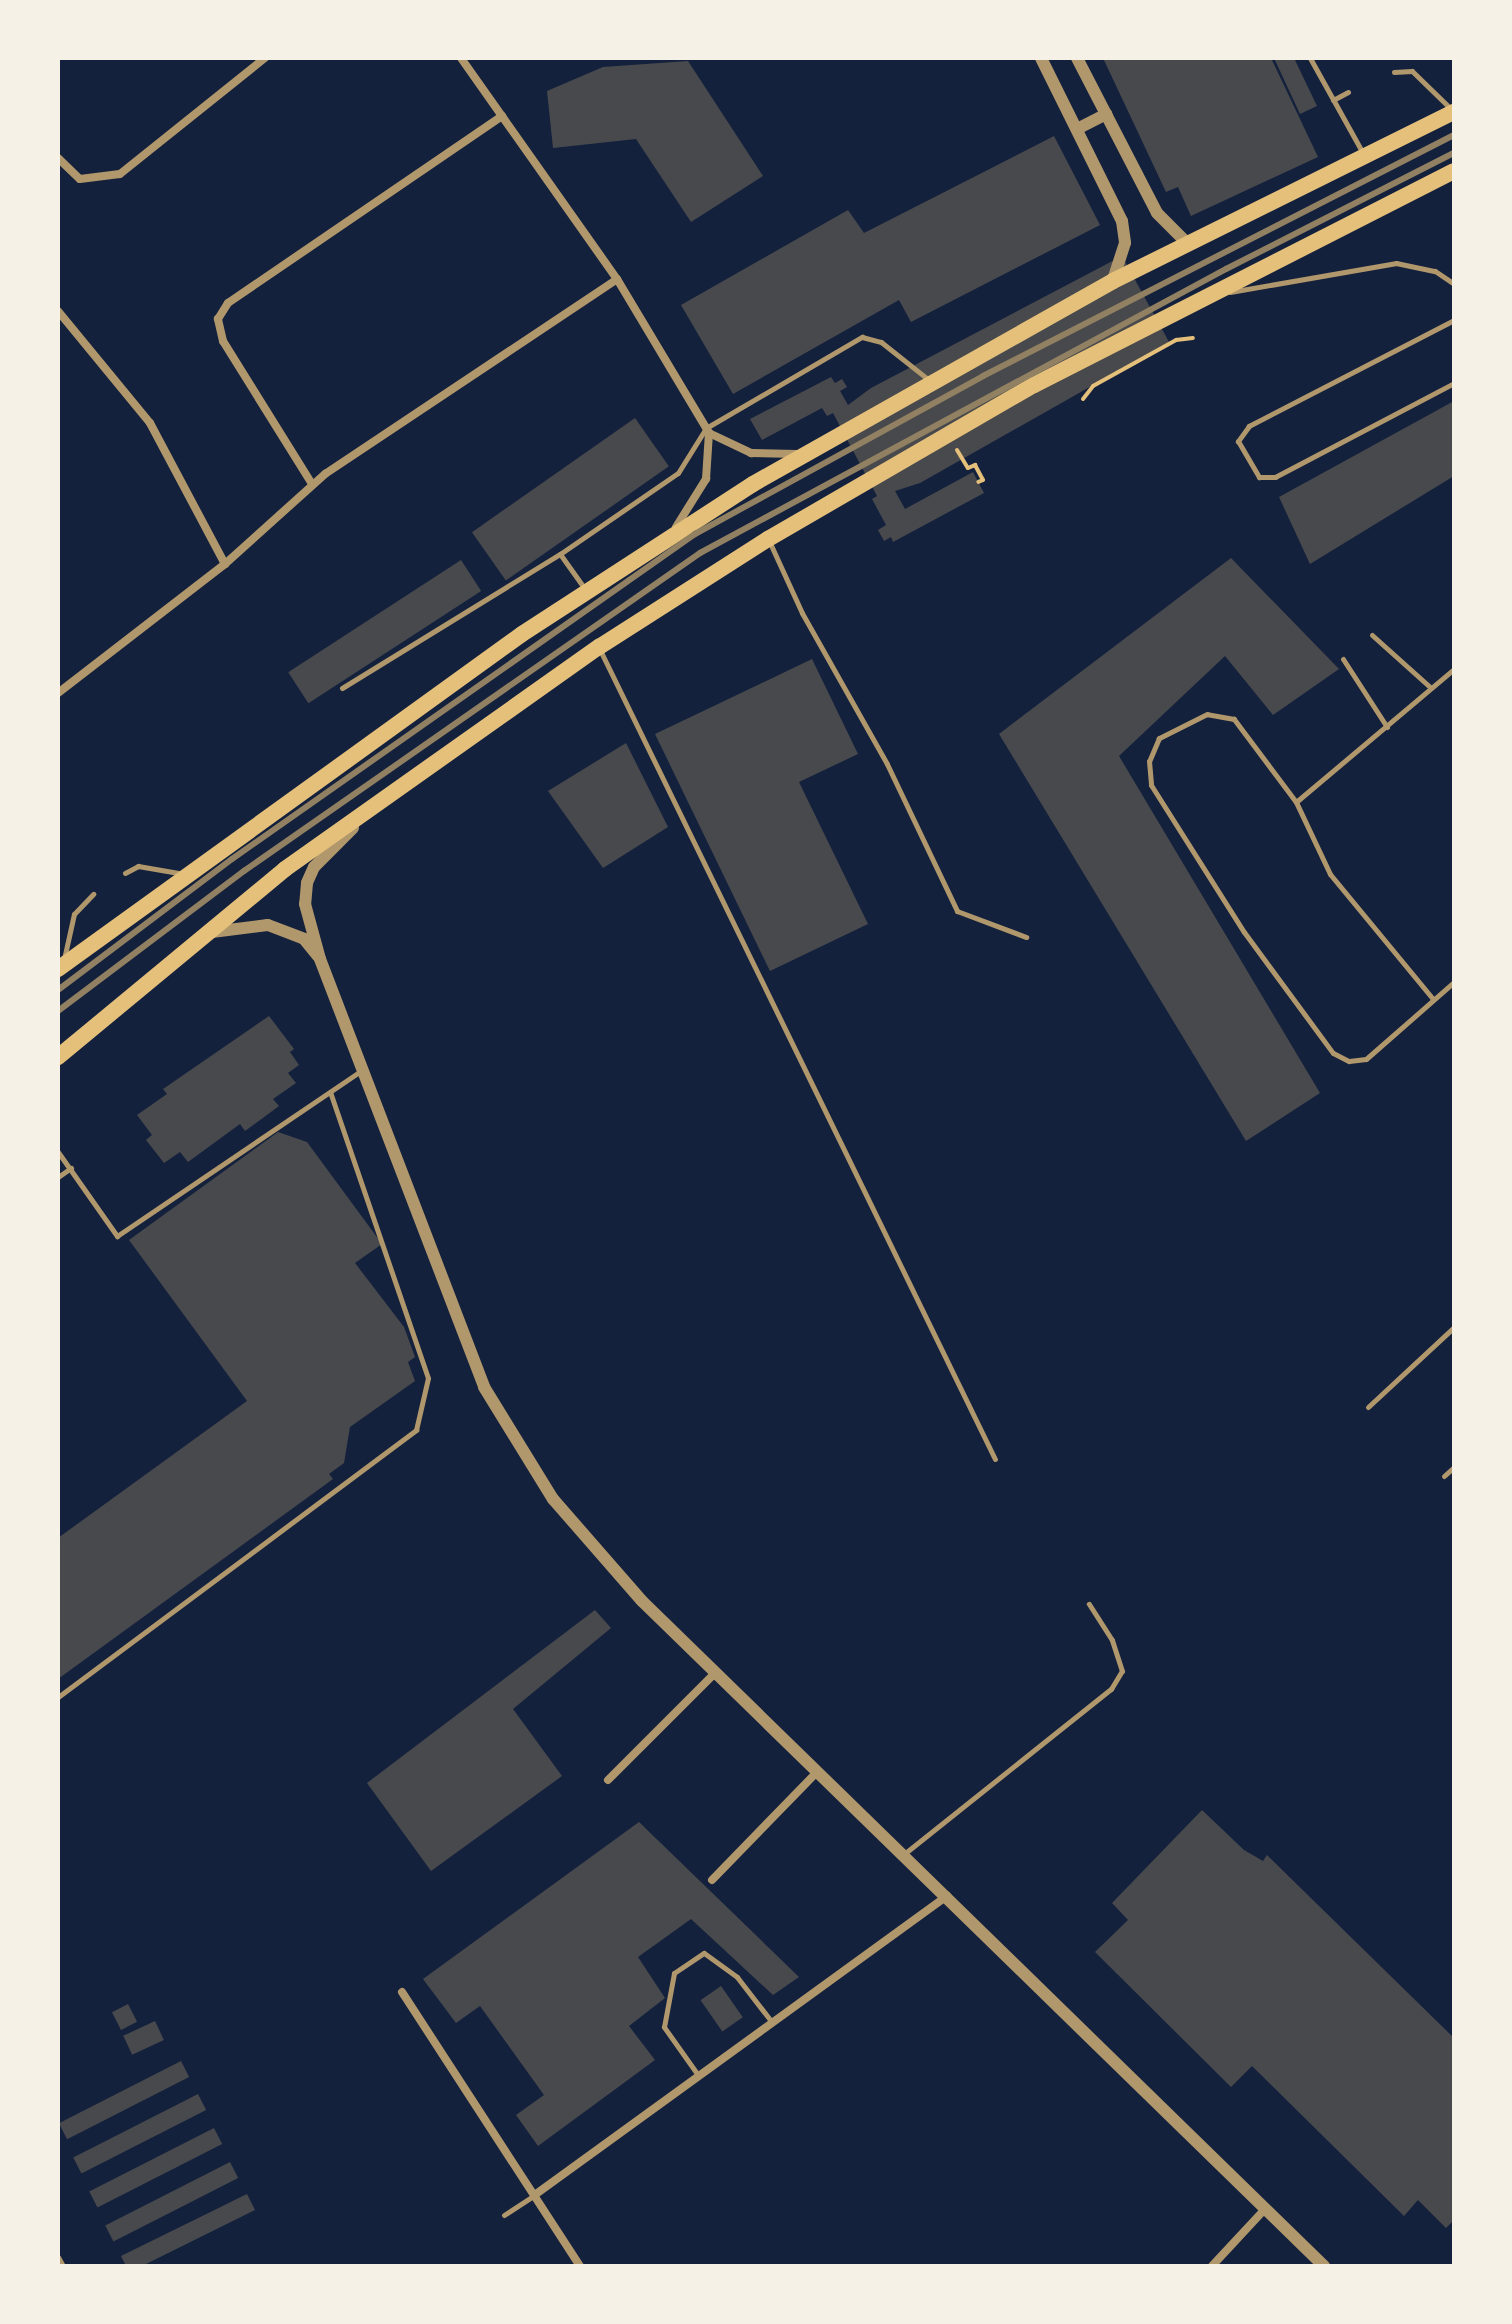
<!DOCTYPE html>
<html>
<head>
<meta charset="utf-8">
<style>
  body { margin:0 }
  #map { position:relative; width:1512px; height:2324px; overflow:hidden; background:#14213d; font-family:Overpass,sans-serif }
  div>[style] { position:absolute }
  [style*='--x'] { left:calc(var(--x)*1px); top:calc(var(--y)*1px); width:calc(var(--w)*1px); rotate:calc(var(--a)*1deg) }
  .building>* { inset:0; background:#48494c; transform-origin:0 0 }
  .path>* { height:4px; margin:-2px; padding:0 2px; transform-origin:2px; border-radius:2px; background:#e5c07b }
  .service>* { height:5px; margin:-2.5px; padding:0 2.5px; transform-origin:2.5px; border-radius:2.5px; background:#b1986c }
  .minor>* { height:8px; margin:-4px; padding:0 4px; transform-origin:4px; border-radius:4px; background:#b1986c }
  .tertiary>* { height:12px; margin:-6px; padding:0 6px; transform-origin:6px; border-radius:6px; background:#b1986c }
  .primary>* { height:16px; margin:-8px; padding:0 8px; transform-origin:8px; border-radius:8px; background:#e5c07b }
  .rail>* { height:6px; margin:-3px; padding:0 3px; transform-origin:3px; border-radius:3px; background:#918062 }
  span { translate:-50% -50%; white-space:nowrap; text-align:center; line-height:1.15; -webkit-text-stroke:7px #f6f1e7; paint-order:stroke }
  .frame { position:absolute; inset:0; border:60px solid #f6f1e7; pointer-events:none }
</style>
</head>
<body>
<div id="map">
  <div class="building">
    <i style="clip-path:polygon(1103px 58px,1271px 58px,1318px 157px,1191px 216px,1178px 187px,1166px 192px)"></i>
    <i style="clip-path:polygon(1274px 58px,1294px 58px,1317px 106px,1300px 114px)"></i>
    <i style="clip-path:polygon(688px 61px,763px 176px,691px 222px,636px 139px,553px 148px,547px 91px,603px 67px)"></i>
    <i style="clip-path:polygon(1054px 136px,1100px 225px,911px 322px,899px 300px,733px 394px,681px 305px,848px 210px,864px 233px)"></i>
    <i style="clip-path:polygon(1122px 256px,1169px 342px,920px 483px,895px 491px,905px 509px,973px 472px,984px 493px,893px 542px,891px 537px,884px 541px,878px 530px,886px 525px,872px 499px,877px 496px,833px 413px,827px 416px,822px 408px,762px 440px,750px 419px,831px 377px,835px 383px,842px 379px,847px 387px,840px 391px,848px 405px,871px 388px)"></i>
    <i style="clip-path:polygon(1454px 401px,1454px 476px,1310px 564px,1279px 497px)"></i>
    <i style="left:635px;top:418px;width:59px;height:199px;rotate:55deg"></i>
    <i style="clip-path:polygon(1231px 558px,1339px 669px,1273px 715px,1225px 656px,1119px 756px,1320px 1093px,1246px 1141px,999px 734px)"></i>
    <i style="left:461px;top:560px;width:37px;height:206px;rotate:57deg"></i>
    <i style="clip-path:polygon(812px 659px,858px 754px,799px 782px,868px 924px,770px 971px,655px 734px)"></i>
    <i style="clip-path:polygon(626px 743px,668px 827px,603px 868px,548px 791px)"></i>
    <i style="clip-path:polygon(269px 1016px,294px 1049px,290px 1052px,299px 1065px,288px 1073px,296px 1083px,273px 1099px,279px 1106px,245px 1131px,240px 1124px,188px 1162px,180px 1152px,164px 1163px,146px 1140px,152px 1135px,137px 1115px,167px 1094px,163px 1089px)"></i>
    <i style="clip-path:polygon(278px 1132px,307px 1142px,382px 1244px,355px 1263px,404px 1327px,415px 1357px,408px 1362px,415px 1381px,350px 1427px,344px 1463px,329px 1474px,333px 1479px,58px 1679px,58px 1538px,247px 1401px,129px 1240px)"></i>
    <i style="clip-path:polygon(595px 1610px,611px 1628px,513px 1709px,562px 1776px,431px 1871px,367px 1783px)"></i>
    <i style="clip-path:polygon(1202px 1810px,1244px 1850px,1263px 1861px,1267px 1855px,1454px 2038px,1454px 2220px,1446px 2228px,1418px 2200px,1404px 2216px,1252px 2066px,1231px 2087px,1095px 1952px,1128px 1920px,1112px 1903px)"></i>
    <i style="clip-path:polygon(639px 1822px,799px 1977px,773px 1995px,691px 1919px,638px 1957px,665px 1998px,629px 2026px,655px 2060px,538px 2146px,516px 2115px,544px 2095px,480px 2006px,456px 2023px,423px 1979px)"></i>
    <i style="left:721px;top:1986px;width:38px;height:25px;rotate:55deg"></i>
    <i style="left:128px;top:2004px;width:20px;height:18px;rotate:63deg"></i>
    <i style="left:155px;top:2021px;width:21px;height:35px;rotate:65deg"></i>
    <i style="left:181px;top:2061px;width:18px;height:137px;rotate:63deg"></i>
    <i style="left:198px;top:2094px;width:18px;height:140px;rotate:63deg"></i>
    <i style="left:214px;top:2128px;width:18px;height:140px;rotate:63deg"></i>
    <i style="left:230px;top:2162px;width:18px;height:140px;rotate:63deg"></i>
    <i style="clip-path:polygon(247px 2194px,255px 2210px,142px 2266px,126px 2266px,121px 2256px)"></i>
  </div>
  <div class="path">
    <i style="--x:1083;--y:399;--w:16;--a:-52"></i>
    <i style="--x:1093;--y:386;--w:95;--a:-29"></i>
    <i style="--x:1176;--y:340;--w:17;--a:-7"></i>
    <i style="--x:957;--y:450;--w:21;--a:59"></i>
    <i style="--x:968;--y:468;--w:8;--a:-23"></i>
    <i style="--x:975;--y:465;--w:17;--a:62"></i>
    <i style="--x:983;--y:480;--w:5;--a:158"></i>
  </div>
  <div class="service">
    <i style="--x:1310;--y:58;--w:111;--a:60.9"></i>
    <i style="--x:1394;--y:72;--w:18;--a:-3"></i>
    <i style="--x:1412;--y:71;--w:53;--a:44.2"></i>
    <i style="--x:1333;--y:100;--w:17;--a:-28"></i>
    <i style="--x:1230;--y:292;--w:169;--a:-9.9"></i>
    <i style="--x:1396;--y:263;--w:40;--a:12"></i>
    <i style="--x:1435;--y:271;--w:23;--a:34"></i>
    <i style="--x:1454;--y:320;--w:231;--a:152.7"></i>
    <i style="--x:1249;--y:426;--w:19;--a:126"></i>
    <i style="--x:1238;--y:441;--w:42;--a:59.7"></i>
    <i style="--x:1259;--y:477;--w:16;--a:0"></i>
    <i style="--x:1275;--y:477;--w:202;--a:-27.7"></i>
    <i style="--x:770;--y:543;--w:77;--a:65.4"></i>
    <i style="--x:802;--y:613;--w:173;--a:60.6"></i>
    <i style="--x:887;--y:764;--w:163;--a:64.5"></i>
    <i style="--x:957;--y:911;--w:74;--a:20.6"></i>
    <i style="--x:560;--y:554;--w:43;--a:54.5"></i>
    <i style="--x:1372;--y:635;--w:79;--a:41.9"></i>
    <i style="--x:601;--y:652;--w:898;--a:63.98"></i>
    <i style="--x:1343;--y:659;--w:81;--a:57.1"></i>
    <i style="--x:342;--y:688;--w:256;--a:-31.6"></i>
    <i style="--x:560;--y:554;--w:143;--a:-34.5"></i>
    <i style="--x:678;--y:473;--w:53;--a:-58.1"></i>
    <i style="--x:706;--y:428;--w:181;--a:-30.3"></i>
    <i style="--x:862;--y:337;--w:20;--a:15"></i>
    <i style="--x:881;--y:342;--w:61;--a:38.4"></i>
    <i style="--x:1296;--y:802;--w:207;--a:-40.1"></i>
    <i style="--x:125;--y:873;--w:15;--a:-28"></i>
    <i style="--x:138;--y:866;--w:47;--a:9.9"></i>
    <i style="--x:64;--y:959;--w:46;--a:-77.5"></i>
    <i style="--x:74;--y:914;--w:28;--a:-46"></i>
    <i style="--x:1433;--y:999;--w:162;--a:-129.5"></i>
    <i style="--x:1330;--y:874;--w:80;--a:-115.3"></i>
    <i style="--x:1296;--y:802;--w:104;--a:-126.8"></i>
    <i style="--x:1234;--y:719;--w:27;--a:-170"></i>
    <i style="--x:1207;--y:714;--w:54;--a:153.4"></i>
    <i style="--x:1159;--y:738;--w:25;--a:113"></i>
    <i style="--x:1149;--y:761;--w:24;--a:85"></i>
    <i style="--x:1151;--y:785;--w:174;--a:57.7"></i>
    <i style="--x:1244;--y:932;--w:150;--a:53.7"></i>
    <i style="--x:1333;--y:1053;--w:18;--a:27"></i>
    <i style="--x:1349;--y:1061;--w:17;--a:-7"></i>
    <i style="--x:1366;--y:1059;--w:117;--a:-41.2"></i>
    <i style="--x:58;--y:1152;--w:103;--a:54.9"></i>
    <i style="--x:117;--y:1236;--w:296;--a:-34.1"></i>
    <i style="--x:58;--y:1177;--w:16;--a:-35"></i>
    <i style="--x:1368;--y:1407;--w:117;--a:-42.9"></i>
    <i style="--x:1444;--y:1476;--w:13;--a:-42"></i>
    <i style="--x:58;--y:1697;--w:447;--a:-36.7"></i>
    <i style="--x:416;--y:1430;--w:53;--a:-77"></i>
    <i style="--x:428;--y:1378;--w:302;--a:-108.9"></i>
    <i style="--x:904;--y:1854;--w:265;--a:-38.6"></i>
    <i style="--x:1111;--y:1689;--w:21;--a:-59"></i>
    <i style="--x:1122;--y:1671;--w:33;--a:-108"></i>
    <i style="--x:1112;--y:1640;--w:43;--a:-122.6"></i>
    <i style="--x:698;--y:2075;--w:59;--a:-125.3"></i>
    <i style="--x:664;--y:2027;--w:55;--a:-79.5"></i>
    <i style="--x:674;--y:1973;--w:36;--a:-34"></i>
    <i style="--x:704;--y:1953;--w:41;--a:36"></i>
    <i style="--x:737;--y:1977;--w:56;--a:52.3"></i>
    <i style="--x:504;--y:2215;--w:35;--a:-33"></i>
    <i style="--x:58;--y:2257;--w:10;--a:61"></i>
  </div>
  <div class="minor">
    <i style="--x:461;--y:58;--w:271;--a:54.8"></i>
    <i style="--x:617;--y:279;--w:179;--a:59.1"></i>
    <i style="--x:709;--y:433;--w:47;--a:25.5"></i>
    <i style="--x:751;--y:453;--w:46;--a:1.2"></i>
    <i style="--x:58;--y:158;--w:30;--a:44"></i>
    <i style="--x:80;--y:179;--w:40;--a:-7.1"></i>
    <i style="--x:120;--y:174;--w:186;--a:-38.7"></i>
    <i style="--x:58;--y:311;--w:145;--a:50.6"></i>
    <i style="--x:150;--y:423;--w:160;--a:62"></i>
    <i style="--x:312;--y:484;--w:168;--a:-121.9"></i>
    <i style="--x:223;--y:341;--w:23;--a:-103"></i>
    <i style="--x:218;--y:319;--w:19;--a:-58"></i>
    <i style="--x:228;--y:303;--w:332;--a:-34.3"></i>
    <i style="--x:676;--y:527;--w:57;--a:-58"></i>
    <i style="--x:706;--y:479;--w:46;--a:-86.3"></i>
    <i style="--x:58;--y:693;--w:211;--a:-37.7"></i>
    <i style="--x:225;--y:564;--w:135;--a:-42"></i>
    <i style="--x:325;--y:474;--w:351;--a:-33.7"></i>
    <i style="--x:608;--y:1780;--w:153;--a:-45"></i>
    <i style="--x:712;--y:1880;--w:152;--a:-45.8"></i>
    <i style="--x:402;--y:1992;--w:327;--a:57"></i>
    <i style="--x:536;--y:2194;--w:508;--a:-35.94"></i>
    <i style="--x:1212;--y:2266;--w:78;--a:-47.1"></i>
  </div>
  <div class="tertiary">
    <i style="--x:1041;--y:58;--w:182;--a:63.6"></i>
    <i style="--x:1122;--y:221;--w:22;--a:82"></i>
    <i style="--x:1125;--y:243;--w:40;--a:108"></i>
    <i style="--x:1077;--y:58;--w:174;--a:62.7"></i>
    <i style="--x:1157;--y:213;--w:42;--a:45"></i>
    <i style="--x:1077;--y:129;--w:33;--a:-27"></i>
    <i style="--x:353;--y:828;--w:55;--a:135"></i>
    <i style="--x:314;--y:867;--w:17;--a:114"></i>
    <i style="--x:307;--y:883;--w:21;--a:95"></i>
    <i style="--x:305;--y:904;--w:57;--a:74.7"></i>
    <i style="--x:320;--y:959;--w:458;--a:69"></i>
    <i style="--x:484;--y:1387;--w:132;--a:58.4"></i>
    <i style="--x:553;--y:1499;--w:135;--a:48.9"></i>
    <i style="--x:642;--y:1601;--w:953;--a:44.28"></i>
    <i style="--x:212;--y:932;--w:56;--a:-7.1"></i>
    <i style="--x:268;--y:925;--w:39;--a:21"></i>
    <i style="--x:304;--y:939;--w:22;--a:51"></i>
  </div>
  <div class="primary">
    <i style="--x:58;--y:969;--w:572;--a:-35.83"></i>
    <i style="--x:522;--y:634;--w:275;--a:-33"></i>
    <i style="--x:753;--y:484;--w:413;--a:-29.4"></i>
    <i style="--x:1113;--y:281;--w:381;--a:-26.4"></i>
    <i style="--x:58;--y:1057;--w:295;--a:-39.6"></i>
    <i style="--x:285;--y:869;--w:385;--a:-35.3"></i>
    <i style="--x:599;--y:647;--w:201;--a:-32.6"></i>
    <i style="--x:768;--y:539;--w:307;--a:-30.1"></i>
    <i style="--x:1034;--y:385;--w:471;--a:-27"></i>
  </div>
  <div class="rail">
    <i style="--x:58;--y:990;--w:218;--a:-37"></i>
    <i style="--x:232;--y:859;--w:566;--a:-35.07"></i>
    <i style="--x:695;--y:534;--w:328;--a:-28.7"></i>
    <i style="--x:983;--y:376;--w:529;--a:-27.1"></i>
    <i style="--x:58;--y:1011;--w:233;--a:-37"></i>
    <i style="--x:244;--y:871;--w:556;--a:-34.89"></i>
    <i style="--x:700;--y:553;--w:598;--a:-28.37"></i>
    <i style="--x:1226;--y:269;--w:256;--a:-27"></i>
  </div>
  <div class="frame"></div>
</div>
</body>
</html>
